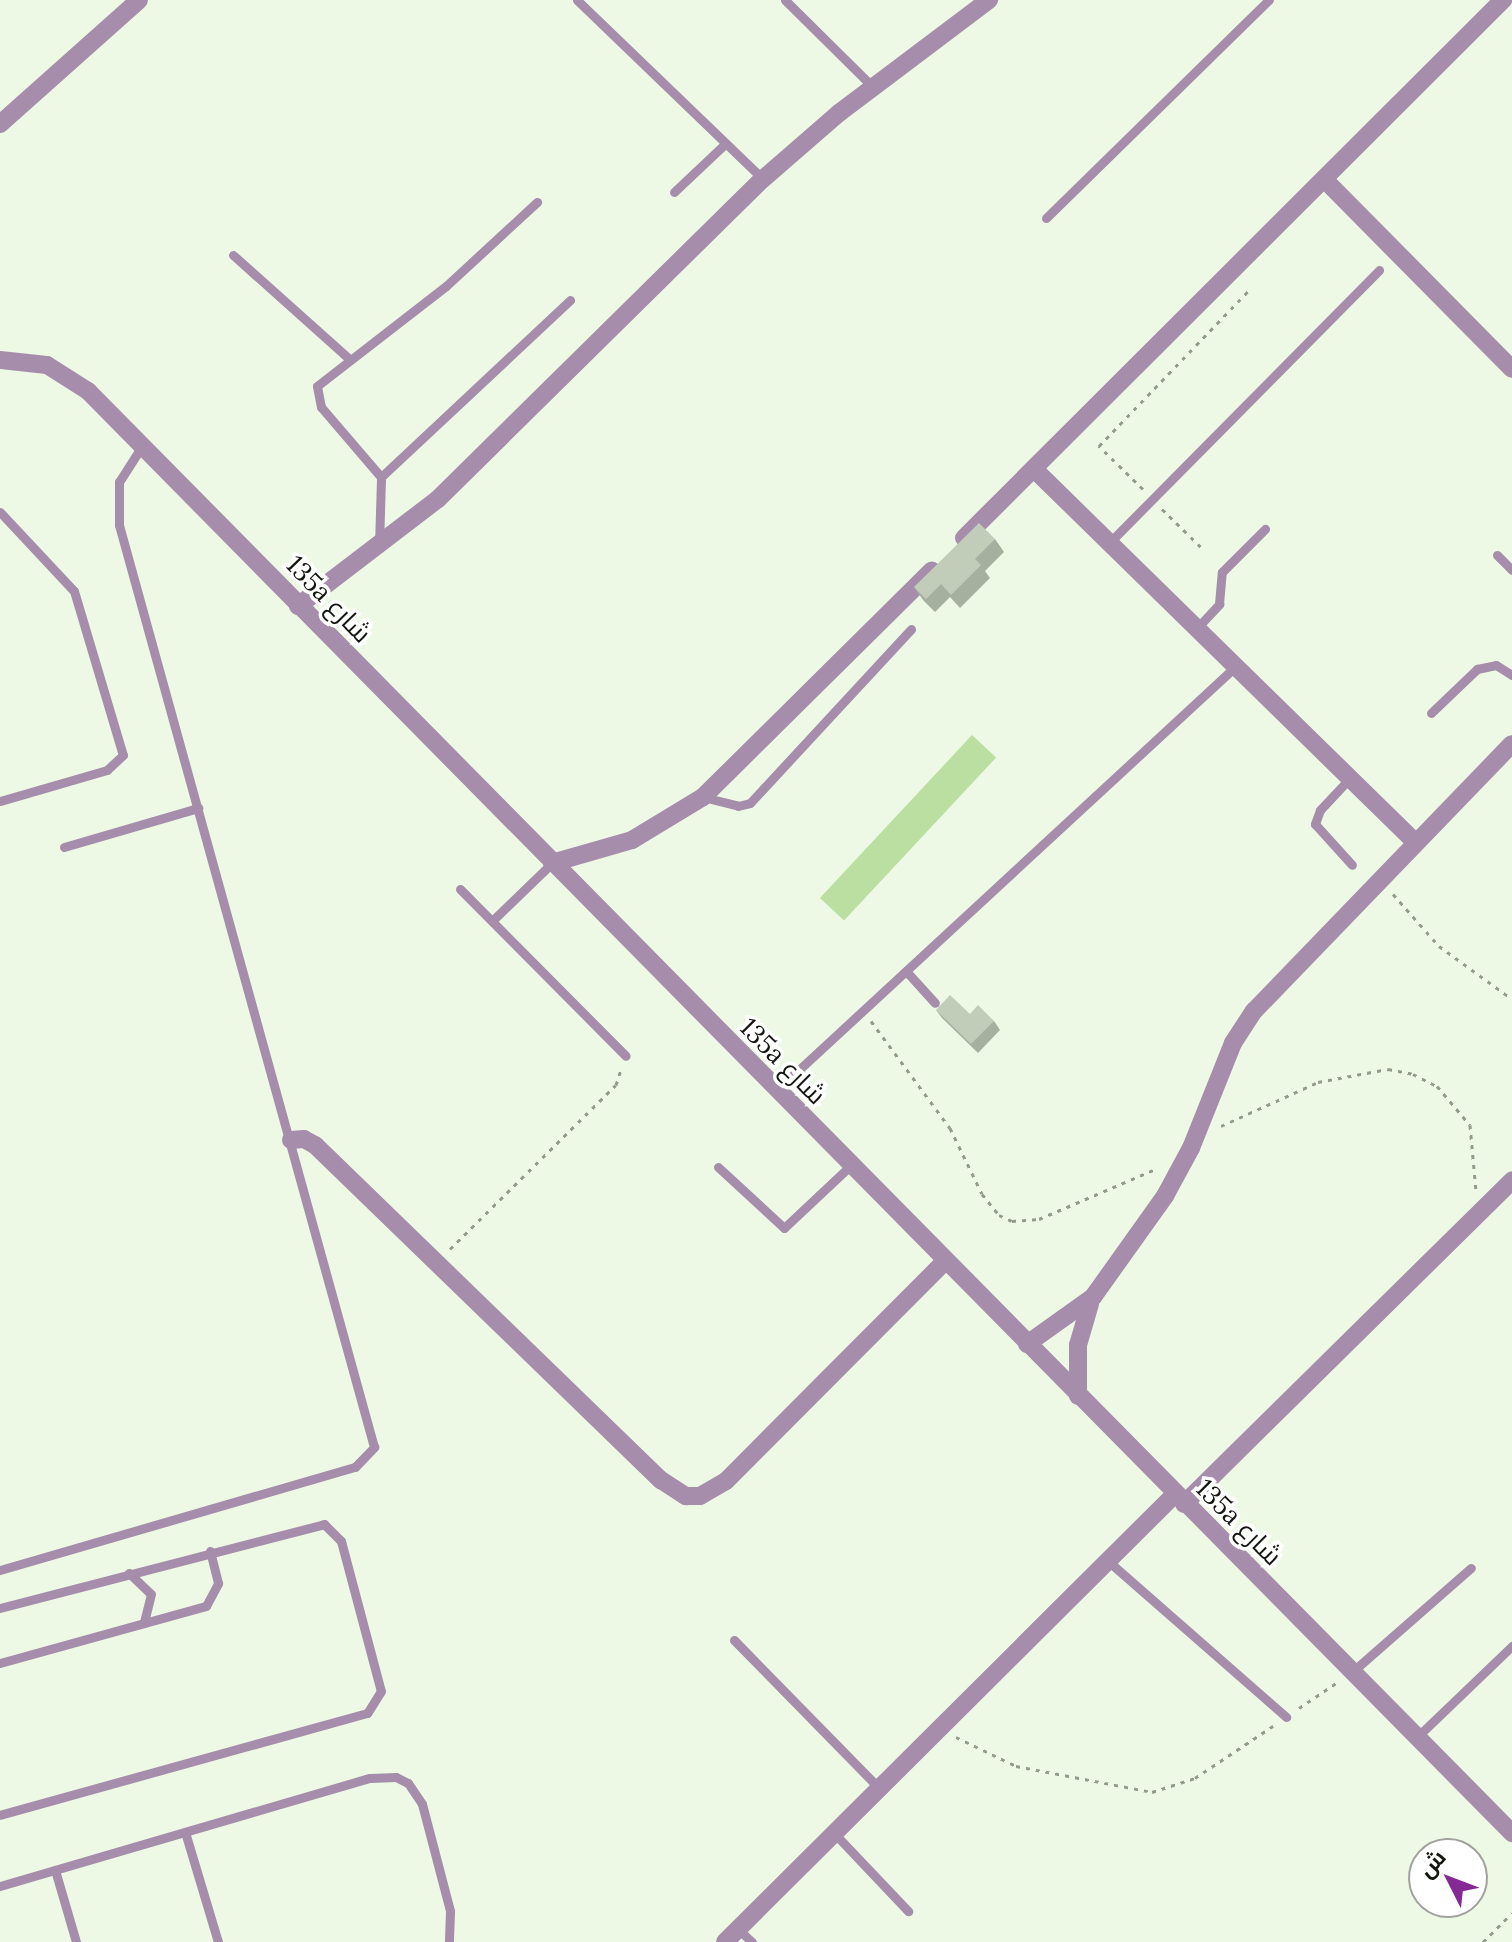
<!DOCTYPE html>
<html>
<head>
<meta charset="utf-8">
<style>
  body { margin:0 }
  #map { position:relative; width:1512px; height:1942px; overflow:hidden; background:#edf9e5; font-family:Lora,Cairo,serif }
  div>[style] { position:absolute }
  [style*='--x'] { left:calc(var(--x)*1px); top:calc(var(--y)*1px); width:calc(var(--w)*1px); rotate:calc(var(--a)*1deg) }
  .green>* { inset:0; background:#bbdfa0; transform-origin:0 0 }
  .path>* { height:3px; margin-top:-1.5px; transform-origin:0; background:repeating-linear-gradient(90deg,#939b8d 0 4px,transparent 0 10px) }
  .service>* { height:9px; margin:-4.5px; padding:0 4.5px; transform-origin:4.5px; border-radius:4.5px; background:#a68dab }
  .minor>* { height:18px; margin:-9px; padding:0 9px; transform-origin:9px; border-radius:9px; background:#a68dab }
  .wall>* { inset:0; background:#a6b09f }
  .building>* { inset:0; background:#c1cdb9 }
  span { translate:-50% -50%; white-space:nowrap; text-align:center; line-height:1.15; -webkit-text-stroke:7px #fff; paint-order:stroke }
  .street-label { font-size:26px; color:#131710 }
  .north { position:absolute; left:1408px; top:1838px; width:80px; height:80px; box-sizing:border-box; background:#fff; border:2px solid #a1a29f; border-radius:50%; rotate:312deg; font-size:22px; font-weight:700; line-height:32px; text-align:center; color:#131710 }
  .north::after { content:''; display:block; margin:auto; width:28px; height:36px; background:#852995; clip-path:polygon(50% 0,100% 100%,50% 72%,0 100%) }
</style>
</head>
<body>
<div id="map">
  <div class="green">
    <i style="left:972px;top:735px;width:33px;height:223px;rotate:43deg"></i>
  </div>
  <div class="path">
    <i style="--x:1143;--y:489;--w:62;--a:-135.7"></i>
    <i style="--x:1099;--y:446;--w:218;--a:-46.1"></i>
    <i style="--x:1162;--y:509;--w:56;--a:44.3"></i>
    <i style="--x:1393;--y:894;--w:69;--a:48.5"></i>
    <i style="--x:1439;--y:946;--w:90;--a:36"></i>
    <i style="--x:871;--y:1021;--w:133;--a:53.6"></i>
    <i style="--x:950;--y:1128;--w:73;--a:64.1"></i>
    <i style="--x:982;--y:1194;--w:27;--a:51"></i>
    <i style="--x:999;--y:1215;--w:14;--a:25"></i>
    <i style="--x:1012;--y:1221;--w:27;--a:-4"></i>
    <i style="--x:1039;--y:1219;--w:129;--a:-23.2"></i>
    <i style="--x:1221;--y:1126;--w:107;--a:-24.4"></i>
    <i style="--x:1318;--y:1082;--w:71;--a:-10.5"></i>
    <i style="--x:1388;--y:1069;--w:25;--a:11"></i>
    <i style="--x:1413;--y:1074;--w:27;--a:27"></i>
    <i style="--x:1437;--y:1086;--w:51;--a:49.8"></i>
    <i style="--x:1470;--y:1125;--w:66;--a:84.8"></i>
    <i style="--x:450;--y:1249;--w:233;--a:-44.7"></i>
    <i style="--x:616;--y:1085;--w:16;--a:-72"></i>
    <i style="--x:1299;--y:1708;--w:48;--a:-34"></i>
    <i style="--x:956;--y:1737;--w:67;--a:25.8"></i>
    <i style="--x:1016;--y:1766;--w:138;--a:10.8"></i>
    <i style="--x:1152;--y:1792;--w:45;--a:-18"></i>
    <i style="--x:1195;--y:1778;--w:94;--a:-33.7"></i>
    <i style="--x:1483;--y:1942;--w:41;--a:-45"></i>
  </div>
  <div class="service">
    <i style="--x:577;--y:0;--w:258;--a:43.9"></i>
    <i style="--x:785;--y:0;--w:124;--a:44.7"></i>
    <i style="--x:674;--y:192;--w:71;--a:-43.3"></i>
    <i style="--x:1046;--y:218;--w:312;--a:-44.4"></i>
    <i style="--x:233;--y:255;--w:154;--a:41.8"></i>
    <i style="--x:381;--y:477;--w:259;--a:-43.1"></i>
    <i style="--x:0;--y:512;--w:108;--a:46.9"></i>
    <i style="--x:74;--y:591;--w:171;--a:73.4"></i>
    <i style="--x:123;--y:755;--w:22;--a:137"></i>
    <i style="--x:107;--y:770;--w:111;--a:163.8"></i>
    <i style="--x:1109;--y:543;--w:384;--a:-45.3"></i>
    <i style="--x:379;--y:546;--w:69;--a:-88.3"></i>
    <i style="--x:381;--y:477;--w:92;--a:-130.6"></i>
    <i style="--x:321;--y:407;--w:21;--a:-101"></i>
    <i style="--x:317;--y:386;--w:163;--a:-37.8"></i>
    <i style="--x:446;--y:286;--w:124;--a:-42.7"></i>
    <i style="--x:1497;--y:555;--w:21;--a:45"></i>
    <i style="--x:1197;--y:628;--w:33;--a:-47"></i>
    <i style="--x:1219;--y:604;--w:32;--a:-85"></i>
    <i style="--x:1222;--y:572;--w:61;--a:-45"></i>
    <i style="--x:1431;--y:713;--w:64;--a:-43.7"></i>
    <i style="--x:1477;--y:669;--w:19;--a:-12"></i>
    <i style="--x:1496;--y:665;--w:19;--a:32"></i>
    <i style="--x:1350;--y:778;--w:44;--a:133.2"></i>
    <i style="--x:1320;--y:810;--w:15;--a:110"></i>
    <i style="--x:1315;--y:824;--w:55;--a:47.9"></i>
    <i style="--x:703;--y:797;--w:36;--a:14"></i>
    <i style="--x:738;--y:806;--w:12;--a:-14"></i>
    <i style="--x:750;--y:803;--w:237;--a:-47.2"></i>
    <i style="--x:64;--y:847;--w:140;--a:-16.2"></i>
    <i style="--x:460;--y:889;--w:235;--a:45.2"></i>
    <i style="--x:492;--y:921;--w:83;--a:-44"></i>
    <i style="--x:906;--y:971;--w:43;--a:47.8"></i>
    <i style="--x:777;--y:1090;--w:625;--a:-42.73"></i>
    <i style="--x:718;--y:1167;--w:90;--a:42.7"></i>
    <i style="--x:784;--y:1228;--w:92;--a:-43.2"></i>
    <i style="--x:1108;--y:1561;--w:237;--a:41.2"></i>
    <i style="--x:0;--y:1570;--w:370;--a:-16.2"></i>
    <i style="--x:355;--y:1467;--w:28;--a:-46"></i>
    <i style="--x:374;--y:1447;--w:957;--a:-105.46"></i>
    <i style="--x:119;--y:525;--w:43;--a:-90"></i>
    <i style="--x:119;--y:482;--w:43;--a:-57.4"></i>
    <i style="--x:129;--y:1573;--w:30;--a:44"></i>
    <i style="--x:151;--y:1594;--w:30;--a:104"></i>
    <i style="--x:0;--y:1608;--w:335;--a:-14.5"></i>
    <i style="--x:324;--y:1524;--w:24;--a:45"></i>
    <i style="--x:341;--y:1541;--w:155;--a:75.1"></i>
    <i style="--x:381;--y:1691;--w:26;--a:122"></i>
    <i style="--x:367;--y:1713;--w:381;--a:164.5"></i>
    <i style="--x:734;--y:1640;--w:207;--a:45.6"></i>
    <i style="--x:0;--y:1663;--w:214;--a:-15.5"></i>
    <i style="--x:206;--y:1606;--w:26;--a:-62"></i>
    <i style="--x:218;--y:1583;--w:33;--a:-104"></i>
    <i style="--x:1352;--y:1672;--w:158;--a:-41.2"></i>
    <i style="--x:1417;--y:1737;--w:132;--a:-43.8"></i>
    <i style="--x:185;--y:1832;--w:115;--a:73.3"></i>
    <i style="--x:834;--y:1833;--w:108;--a:46.5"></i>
    <i style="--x:55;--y:1870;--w:75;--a:73.7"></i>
    <i style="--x:0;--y:1886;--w:385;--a:-16.3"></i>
    <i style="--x:370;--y:1778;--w:26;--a:-2"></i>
    <i style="--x:396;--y:1777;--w:13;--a:27"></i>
    <i style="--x:408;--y:1783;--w:25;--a:56"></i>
    <i style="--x:422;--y:1804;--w:111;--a:75.3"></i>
    <i style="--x:450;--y:1911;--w:31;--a:92"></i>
    <i style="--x:738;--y:1929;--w:19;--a:43"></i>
  </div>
  <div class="minor">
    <i style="--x:0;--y:124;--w:186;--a:-41.7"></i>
    <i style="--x:1324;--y:179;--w:267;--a:45.3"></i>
    <i style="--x:0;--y:360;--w:47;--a:6.1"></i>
    <i style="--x:47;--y:365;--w:49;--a:32.4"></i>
    <i style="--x:88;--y:391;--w:2027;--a:45.36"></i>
    <i style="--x:1034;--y:469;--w:532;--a:44.39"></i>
    <i style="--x:964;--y:538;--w:762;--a:-44.95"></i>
    <i style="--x:298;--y:606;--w:176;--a:-37.4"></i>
    <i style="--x:438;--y:499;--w:456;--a:-44.6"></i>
    <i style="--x:763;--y:179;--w:101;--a:-41"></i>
    <i style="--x:839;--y:113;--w:188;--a:-37"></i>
    <i style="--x:552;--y:863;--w:83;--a:-16"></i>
    <i style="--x:632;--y:840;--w:83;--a:-31.2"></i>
    <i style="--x:703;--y:797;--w:322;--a:-44.7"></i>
    <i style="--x:291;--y:1140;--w:13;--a:-4"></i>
    <i style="--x:304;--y:1139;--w:13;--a:29"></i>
    <i style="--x:315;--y:1145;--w:482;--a:44.1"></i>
    <i style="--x:661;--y:1480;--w:30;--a:33"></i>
    <i style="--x:686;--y:1496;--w:14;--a:0"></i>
    <i style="--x:700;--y:1496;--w:30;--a:-30"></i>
    <i style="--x:726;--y:1481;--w:310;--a:-45.1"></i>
    <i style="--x:1027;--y:1344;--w:81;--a:-35.5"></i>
    <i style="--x:1093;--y:1297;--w:124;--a:-54.5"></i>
    <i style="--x:1165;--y:1196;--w:55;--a:-61.6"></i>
    <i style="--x:1191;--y:1148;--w:113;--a:-68.2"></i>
    <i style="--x:1233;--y:1043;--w:38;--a:-57"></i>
    <i style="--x:1254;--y:1011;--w:371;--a:-46"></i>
    <i style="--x:1078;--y:1396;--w:51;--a:-90"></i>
    <i style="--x:1078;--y:1345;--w:43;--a:-73.7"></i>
    <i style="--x:1184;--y:1504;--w:461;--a:-44.6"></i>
    <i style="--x:725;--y:1942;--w:635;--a:-44.87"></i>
  </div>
  <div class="wall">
    <i style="clip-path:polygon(995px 539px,1004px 552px,985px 571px,990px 578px,960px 608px,950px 597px,935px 612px,923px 600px,914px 587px)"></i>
    <i style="clip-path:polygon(936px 1010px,970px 1014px,994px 1021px,1000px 1030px,978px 1053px,942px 1018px)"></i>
  </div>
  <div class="building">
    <i style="clip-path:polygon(979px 523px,995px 539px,975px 559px,981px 565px,951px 595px,941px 584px,926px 599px,914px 587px)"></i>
    <i style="clip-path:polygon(950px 995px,970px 1014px,978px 1005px,994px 1021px,971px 1044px,936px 1010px)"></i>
  </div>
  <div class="street-label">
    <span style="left:329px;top:599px;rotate:46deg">135a شارع</span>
    <span style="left:783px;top:1061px;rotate:45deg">135a شارع</span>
    <span style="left:1239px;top:1522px;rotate:45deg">135a شارع</span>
  </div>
  <div class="north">ش</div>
</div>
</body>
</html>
